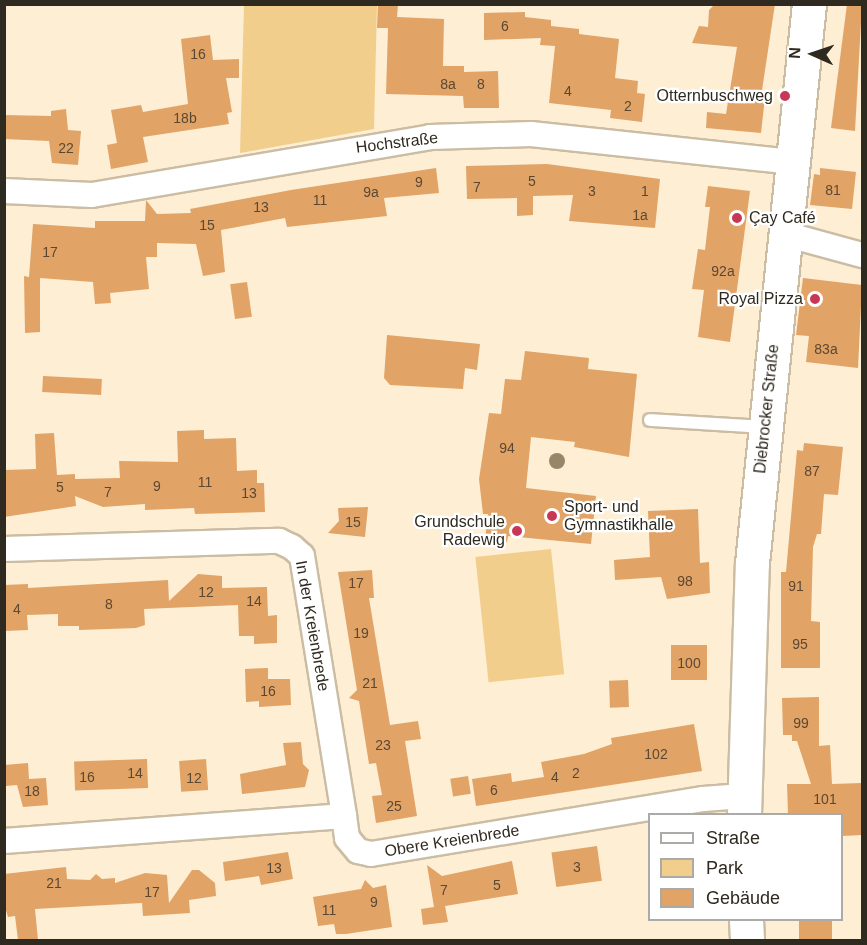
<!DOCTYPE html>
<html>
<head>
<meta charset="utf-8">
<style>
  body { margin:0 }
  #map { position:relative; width:867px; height:945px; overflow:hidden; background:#fdeed4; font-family:Helvetica,sans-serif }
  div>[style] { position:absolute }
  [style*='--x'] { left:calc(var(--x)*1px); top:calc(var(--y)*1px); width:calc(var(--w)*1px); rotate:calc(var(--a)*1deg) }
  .green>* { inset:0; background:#f2ce8c; transform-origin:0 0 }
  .building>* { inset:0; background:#e1a366; transform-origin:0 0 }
  .roads { filter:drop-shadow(2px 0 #cbbda4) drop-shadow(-2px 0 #cbbda4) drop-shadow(0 2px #cbbda4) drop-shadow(0 -2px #cbbda4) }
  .service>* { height:12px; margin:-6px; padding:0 6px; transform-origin:6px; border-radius:6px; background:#fff }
  .minor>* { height:24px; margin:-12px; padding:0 12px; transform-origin:12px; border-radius:12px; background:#fff }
  .secondary>* { height:33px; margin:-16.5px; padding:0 16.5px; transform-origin:16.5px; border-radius:16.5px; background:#fff }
  .trees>* { width:16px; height:16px; margin:-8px; border-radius:50%; background:#978768 }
  .dots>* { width:16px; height:16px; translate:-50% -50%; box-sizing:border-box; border:3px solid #fff; border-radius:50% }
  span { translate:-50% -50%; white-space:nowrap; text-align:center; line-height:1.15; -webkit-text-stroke:4.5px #fff; paint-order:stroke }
  .number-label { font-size:14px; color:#5c4832 }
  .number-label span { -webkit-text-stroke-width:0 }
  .poi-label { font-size:16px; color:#2f2a20 }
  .right { translate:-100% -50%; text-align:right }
  .left { translate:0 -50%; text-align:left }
  .street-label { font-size:16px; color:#2f2a20 }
  .frame { position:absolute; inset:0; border:6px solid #2f2a20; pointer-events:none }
  .legend { position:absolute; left:648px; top:813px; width:195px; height:108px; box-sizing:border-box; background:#fff; border:2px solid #acaaa6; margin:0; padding:8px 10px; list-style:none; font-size:18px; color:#2f2a20 }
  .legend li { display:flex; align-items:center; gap:12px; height:30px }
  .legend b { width:30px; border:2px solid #acaaa6 }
  .north { position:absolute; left:783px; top:24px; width:60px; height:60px; -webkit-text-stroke:4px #fff; paint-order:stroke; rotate:273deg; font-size:16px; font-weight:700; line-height:24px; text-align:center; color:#2f2a20 }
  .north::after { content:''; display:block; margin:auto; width:21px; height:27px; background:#2f2a20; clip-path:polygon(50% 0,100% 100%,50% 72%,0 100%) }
</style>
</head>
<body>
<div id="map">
  <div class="green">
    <i style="clip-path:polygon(244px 5px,377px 5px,374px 129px,240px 153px)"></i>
    <i style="left:551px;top:549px;width:126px;height:76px;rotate:84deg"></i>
  </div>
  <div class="building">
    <i style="clip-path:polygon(378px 4px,398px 4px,397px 17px,444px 19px,443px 66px,464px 66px,464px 72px,498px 71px,499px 108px,464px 108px,463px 96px,386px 94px,388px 28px,377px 28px)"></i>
    <i style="clip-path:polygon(715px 4px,775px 4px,761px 97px,765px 97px,761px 133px,706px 128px,707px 112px,726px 114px,737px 47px,692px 43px,699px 26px,708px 27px,709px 10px)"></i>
    <i style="clip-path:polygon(847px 4px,862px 4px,855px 131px,831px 128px)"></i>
    <i style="clip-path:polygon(525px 12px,525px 17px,551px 20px,551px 26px,579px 29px,579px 34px,619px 39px,615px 78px,638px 81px,637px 93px,645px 94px,642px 122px,610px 118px,611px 110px,549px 103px,555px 46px,540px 45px,541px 38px,484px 40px,484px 13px)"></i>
    <i style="clip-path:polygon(210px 35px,213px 60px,239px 59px,239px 78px,226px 78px,232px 112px,227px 113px,229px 124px,143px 137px,148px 162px,111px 169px,107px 145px,117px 143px,111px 110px,141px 105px,143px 112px,188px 104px,181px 39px)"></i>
    <i style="clip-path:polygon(66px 109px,68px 130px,81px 131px,78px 165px,52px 163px,49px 141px,4px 139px,4px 115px,51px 116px,51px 111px)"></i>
    <i style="clip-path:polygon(547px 164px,660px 179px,655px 228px,569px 221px,573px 195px,533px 196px,533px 215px,517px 216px,517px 198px,467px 199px,466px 166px)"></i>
    <i style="clip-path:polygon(436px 168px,439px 193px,384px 198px,387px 216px,287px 227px,285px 218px,221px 230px,225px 272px,203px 276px,196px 244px,157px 243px,157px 257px,146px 257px,149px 289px,110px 293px,111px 303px,95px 304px,93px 282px,40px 278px,40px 332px,25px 333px,24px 276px,29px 277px,33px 224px,95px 228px,95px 221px,145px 221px,146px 200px,157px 214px,191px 213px,190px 209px,291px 190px)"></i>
    <i style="clip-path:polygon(820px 168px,856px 172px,852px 209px,810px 205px,814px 174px,820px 175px)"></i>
    <i style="clip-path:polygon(708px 186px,750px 191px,730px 342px,698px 337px,704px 290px,692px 289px,698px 249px,705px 250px,710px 207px,705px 207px)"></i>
    <i style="clip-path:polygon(803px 278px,862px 285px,858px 368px,806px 362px,809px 336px,796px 335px)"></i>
    <i style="left:247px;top:282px;width:35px;height:17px;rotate:82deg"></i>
    <i style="clip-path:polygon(387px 335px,480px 344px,477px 370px,465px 368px,463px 389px,390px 385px,384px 378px)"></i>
    <i style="clip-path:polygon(525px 351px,589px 358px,588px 369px,637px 374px,629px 457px,574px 447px,575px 442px,531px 437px,526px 488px,596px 496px,591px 544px,508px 536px,507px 542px,485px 540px,488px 514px,483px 514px,479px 479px,489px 413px,501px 414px,505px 379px,521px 380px)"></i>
    <i style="left:43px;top:376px;width:59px;height:16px;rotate:3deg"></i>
    <i style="clip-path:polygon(204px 430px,204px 439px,236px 438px,237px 471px,257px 470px,257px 483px,264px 483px,265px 512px,195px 514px,194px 508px,145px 510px,145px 504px,103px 507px,75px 496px,76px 506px,4px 517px,4px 470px,36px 469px,35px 434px,54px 433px,57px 475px,75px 474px,75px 479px,120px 478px,119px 461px,178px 462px,177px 431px)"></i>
    <i style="clip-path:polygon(804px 443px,843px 447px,838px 495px,824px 494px,821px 534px,817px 534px,813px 547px,811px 621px,820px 622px,820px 668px,781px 668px,781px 572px,786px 572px,797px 450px,803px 451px)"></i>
    <i style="clip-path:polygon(368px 507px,365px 537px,328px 533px,339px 521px,338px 508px)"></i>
    <i style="clip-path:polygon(698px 509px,700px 563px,709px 562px,710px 593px,667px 599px,661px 577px,615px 580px,614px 560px,650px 557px,648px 511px)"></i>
    <i style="clip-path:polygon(372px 570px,374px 598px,369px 598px,390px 725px,418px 721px,421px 739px,405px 741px,417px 816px,376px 823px,372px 796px,382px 795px,376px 763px,369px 764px,359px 701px,349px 698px,357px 690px,338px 572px)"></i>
    <i style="clip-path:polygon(198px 574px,222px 576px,222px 588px,267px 587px,268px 616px,277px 615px,277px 643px,254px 644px,254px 636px,239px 636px,238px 605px,144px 609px,145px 625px,136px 628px,79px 630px,79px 626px,58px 626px,58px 614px,27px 615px,28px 630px,5px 631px,4px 585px,28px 584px,28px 588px,168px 580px,169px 601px)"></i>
    <i style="left:707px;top:645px;width:35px;height:36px;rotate:90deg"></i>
    <i style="clip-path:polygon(268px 668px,268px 679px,290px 679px,291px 705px,259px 707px,259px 701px,246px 702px,245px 669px)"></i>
    <i style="left:628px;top:680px;width:27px;height:19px;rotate:88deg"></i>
    <i style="clip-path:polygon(819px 697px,819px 746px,830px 745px,832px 784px,862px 783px,862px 835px,842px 836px,842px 814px,788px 814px,787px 784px,811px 784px,797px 741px,792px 741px,792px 735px,783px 735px,782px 698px)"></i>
    <i style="clip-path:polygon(694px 724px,702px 771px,476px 806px,472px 779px,511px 773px,512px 782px,544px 777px,541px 762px,584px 754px,612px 744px,611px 738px)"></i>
    <i style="clip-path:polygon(301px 742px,303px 764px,309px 770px,305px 787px,242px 794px,240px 774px,286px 765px,283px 743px)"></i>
    <i style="left:147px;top:759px;width:29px;height:73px;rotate:88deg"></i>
    <i style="left:206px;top:759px;width:31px;height:27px;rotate:86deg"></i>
    <i style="clip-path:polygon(28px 763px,29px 779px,46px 778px,48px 805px,23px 807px,17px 785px,6px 786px,4px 765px)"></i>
    <i style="left:468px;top:776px;width:18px;height:18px;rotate:81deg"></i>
    <i style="left:597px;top:846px;width:35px;height:46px;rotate:82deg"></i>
    <i style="clip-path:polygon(288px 852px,293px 879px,261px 885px,259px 876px,225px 881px,223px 862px)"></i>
    <i style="clip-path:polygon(512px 861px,518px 894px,445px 906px,448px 922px,423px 925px,421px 909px,434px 907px,427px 865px,442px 876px)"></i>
    <i style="clip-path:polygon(66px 867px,67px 879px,90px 880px,96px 874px,102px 879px,115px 878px,115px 883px,145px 873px,167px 875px,169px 903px,192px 870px,199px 870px,215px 883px,216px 896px,189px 900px,190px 913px,143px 916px,142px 903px,35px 909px,38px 940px,18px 940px,15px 916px,8px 917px,4px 904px,4px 874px)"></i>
    <i style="clip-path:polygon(365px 880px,373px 888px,386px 885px,392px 927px,346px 934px,336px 934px,334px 924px,318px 926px,313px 897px,361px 889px)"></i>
    <i style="left:799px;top:920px;width:33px;height:20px"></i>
  </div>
  <div class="roads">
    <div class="service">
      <i style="--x:650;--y:420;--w:113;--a:3.5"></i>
    </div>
    <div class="minor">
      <i style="--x:4;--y:191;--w:88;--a:2.6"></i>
      <i style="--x:92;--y:195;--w:343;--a:-9.7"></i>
      <i style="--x:430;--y:137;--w:101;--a:-1.7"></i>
      <i style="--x:531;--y:134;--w:262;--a:6.1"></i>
      <i style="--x:785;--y:234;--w:80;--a:15.3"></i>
      <i style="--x:4;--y:549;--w:275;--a:-1.7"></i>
      <i style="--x:279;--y:541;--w:14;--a:25"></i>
      <i style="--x:292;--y:547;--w:13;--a:42"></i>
      <i style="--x:302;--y:556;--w:263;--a:80.8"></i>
      <i style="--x:4;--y:841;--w:341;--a:-4.2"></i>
      <i style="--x:344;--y:816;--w:22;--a:82"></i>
      <i style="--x:347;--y:838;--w:17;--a:50"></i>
      <i style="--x:358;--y:851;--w:13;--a:13"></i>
      <i style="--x:371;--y:854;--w:337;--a:-9.4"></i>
      <i style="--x:703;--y:799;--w:40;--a:-4.3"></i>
    </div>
    <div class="secondary">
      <i style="--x:744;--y:814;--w:251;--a:-88.2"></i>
      <i style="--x:752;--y:563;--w:562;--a:-84.18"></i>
      <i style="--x:746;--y:920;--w:20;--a:87"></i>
    </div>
  </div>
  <div class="trees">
    <i style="left:557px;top:461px"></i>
  </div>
  <div class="dots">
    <i style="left:785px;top:96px;background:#c83856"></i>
    <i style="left:737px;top:218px;background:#c83856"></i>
    <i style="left:815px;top:299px;background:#c83856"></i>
    <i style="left:552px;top:516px;background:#c83856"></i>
    <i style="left:517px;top:531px;background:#c83856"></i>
  </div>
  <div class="number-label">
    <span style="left:505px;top:26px">6</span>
    <span style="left:198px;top:54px">16</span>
    <span style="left:448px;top:84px">8a</span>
    <span style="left:481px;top:84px">8</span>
    <span style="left:568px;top:91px">4</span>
    <span style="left:628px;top:106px">2</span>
    <span style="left:185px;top:118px">18b</span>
    <span style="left:66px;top:148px">22</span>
    <span style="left:532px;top:181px">5</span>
    <span style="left:419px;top:182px">9</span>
    <span style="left:477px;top:187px">7</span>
    <span style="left:833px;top:190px">81</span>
    <span style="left:592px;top:191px">3</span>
    <span style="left:645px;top:191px">1</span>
    <span style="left:371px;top:192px">9a</span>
    <span style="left:320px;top:200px">11</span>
    <span style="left:261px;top:207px">13</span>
    <span style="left:640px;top:215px">1a</span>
    <span style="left:207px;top:225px">15</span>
    <span style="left:50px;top:252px">17</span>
    <span style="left:723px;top:271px">92a</span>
    <span style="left:826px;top:349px">83a</span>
    <span style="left:507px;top:448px">94</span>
    <span style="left:812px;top:471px">87</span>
    <span style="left:205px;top:482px">11</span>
    <span style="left:157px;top:486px">9</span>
    <span style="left:60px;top:487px">5</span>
    <span style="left:108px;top:492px">7</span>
    <span style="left:249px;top:493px">13</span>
    <span style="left:353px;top:522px">15</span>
    <span style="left:685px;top:581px">98</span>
    <span style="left:356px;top:583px">17</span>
    <span style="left:796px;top:586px">91</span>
    <span style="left:206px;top:592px">12</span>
    <span style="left:254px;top:601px">14</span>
    <span style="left:109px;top:604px">8</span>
    <span style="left:17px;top:609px">4</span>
    <span style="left:361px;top:633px">19</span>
    <span style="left:800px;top:644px">95</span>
    <span style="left:689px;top:663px">100</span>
    <span style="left:370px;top:683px">21</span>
    <span style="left:268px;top:691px">16</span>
    <span style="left:801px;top:723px">99</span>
    <span style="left:383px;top:745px">23</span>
    <span style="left:656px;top:754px">102</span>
    <span style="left:135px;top:773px">14</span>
    <span style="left:576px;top:773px">2</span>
    <span style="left:87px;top:777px">16</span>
    <span style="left:555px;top:777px">4</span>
    <span style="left:194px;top:778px">12</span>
    <span style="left:494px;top:790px">6</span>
    <span style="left:32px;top:791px">18</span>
    <span style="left:825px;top:799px">101</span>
    <span style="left:394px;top:806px">25</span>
    <span style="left:577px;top:867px">3</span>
    <span style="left:274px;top:868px">13</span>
    <span style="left:54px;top:883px">21</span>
    <span style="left:497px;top:885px">5</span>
    <span style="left:444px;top:890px">7</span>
    <span style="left:152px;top:892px">17</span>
    <span style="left:374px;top:902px">9</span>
    <span style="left:329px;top:910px">11</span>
  </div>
  <div class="poi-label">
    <span class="right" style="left:773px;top:96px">Otternbuschweg</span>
    <span class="left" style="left:749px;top:218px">Çay Café</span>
    <span class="right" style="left:803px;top:299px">Royal Pizza</span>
    <span class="left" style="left:564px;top:516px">Sport- und<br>Gymnastikhalle</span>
    <span class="right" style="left:505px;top:531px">Grundschule<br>Radewig</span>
  </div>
  <div class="street-label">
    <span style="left:397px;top:143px;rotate:-7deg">Hochstraße</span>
    <span style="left:767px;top:409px;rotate:-84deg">Diebrocker Straße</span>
    <span style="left:312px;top:626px;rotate:80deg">In der Kreienbrede</span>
    <span style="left:452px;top:841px;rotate:-9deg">Obere Kreienbrede</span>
  </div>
  <div class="frame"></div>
  <ul class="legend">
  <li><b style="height:8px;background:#fff"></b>Straße</li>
  <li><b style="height:16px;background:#f2ce8c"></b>Park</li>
  <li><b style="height:16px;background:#e1a366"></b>Gebäude</li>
  </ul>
  <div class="north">N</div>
</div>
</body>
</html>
